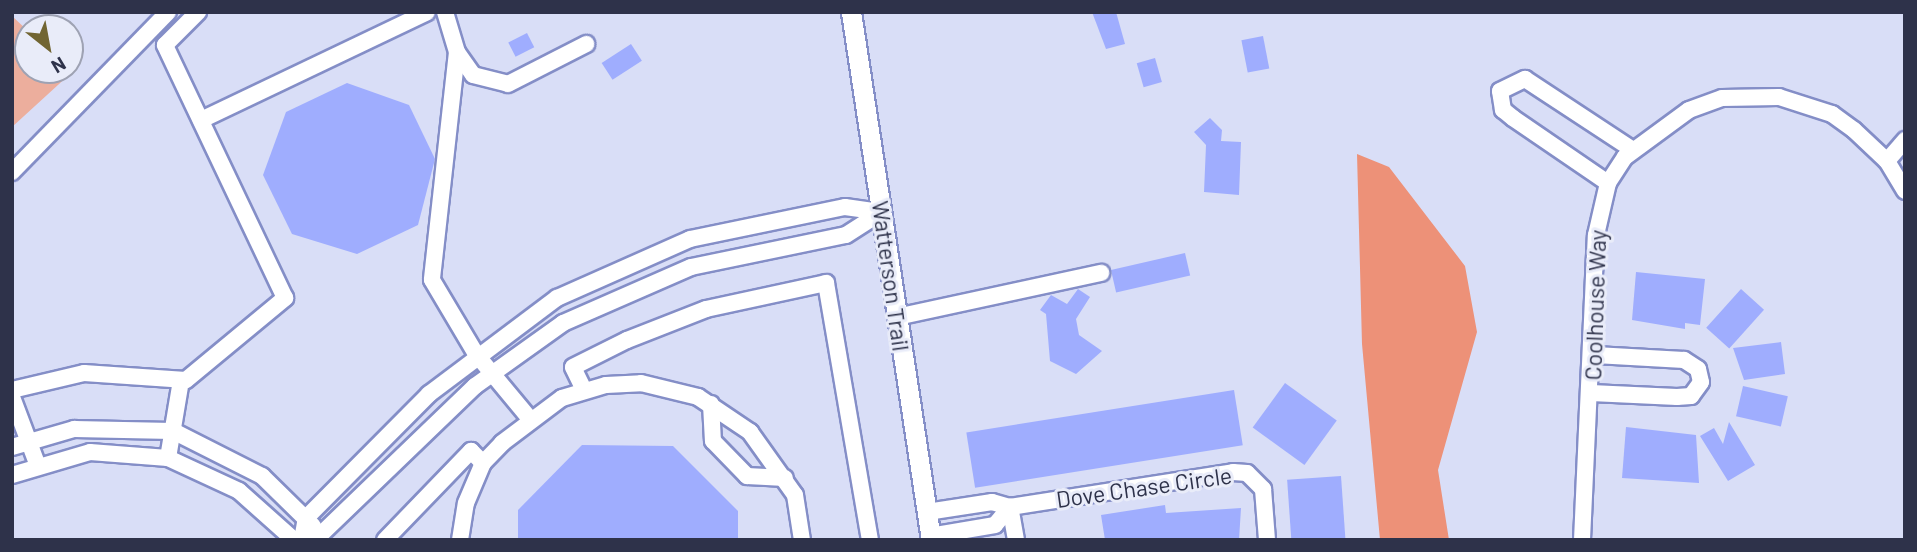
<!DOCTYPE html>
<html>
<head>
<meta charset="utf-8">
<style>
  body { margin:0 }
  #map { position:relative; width:1917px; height:552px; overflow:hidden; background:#d9def7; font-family:Barlow,sans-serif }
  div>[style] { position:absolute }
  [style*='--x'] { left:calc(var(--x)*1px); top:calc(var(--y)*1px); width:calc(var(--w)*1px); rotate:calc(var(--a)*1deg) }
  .green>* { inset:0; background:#ecae9d }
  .forest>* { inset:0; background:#ed9178 }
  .building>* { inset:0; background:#9fadfe; transform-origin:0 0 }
  .roads { filter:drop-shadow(2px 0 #848ec7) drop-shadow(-2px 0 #848ec7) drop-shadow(0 2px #848ec7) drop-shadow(0 -2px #848ec7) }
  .minor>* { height:16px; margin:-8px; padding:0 8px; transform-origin:8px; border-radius:8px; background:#fff }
  .major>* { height:19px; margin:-9.5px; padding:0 9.5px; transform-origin:9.5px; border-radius:9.5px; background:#fff }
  span { translate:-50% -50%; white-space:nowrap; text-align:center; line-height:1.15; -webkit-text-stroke:6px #e9ecf9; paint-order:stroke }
  .street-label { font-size:23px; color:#2e324a }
  .frame { position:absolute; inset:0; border:14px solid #2e324a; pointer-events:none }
  .north { position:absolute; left:14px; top:14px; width:70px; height:70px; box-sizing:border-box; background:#e9ecf9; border:2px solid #9ea2b3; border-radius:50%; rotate:149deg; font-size:19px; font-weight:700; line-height:28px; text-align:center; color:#2e324a }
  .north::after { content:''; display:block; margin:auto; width:24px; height:32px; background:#716532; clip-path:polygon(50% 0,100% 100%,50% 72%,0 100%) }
</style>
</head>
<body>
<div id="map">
  <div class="green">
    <i style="clip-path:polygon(12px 16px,28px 31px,28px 70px,70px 74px,12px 127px)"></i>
  </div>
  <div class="forest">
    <i style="clip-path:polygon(1357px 154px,1389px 167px,1465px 266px,1477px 332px,1438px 470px,1449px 540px,1380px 540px,1362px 344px)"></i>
  </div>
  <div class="building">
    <i style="clip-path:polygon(1092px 12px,1116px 12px,1125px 44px,1106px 49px)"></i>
    <i style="left:527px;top:33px;width:16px;height:21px;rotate:63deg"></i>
    <i style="left:1263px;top:36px;width:33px;height:22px;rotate:79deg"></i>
    <i style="left:631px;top:44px;width:20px;height:35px;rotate:57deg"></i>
    <i style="left:1155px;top:58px;width:25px;height:19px;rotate:74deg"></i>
    <i style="clip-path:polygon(347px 83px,409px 105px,435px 159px,418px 225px,357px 254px,292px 234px,263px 175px,286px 112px)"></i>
    <i style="clip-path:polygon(1210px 118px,1222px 130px,1221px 141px,1241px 142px,1239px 195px,1204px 192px,1206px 145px,1194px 132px)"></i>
    <i style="left:1185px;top:253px;width:23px;height:76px;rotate:77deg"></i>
    <i style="clip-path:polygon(1636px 272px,1705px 279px,1700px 325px,1685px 323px,1685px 329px,1632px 320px)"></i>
    <i style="clip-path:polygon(1078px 289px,1090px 297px,1076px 319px,1079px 335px,1102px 351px,1076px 374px,1050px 361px,1046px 314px,1040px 310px,1051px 295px,1067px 304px)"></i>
    <i style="left:1741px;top:289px;width:31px;height:52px;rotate:42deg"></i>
    <i style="clip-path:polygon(1781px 342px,1785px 374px,1744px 380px,1733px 348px)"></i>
    <i style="left:1285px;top:383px;width:64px;height:55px;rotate:36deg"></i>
    <i style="left:1743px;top:386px;width:46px;height:31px;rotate:13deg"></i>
    <i style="left:1234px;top:390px;width:56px;height:271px;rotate:81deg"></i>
    <i style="clip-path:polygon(1729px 422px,1755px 465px,1728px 481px,1700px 436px,1714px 428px,1723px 444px)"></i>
    <i style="clip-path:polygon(1626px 427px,1696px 435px,1699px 483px,1622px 478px)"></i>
    <i style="clip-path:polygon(582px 445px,673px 446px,738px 511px,738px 540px,518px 540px,518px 510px)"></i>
    <i style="left:1341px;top:476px;width:64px;height:54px;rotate:86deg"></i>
    <i style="clip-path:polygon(1165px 505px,1166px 513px,1241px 508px,1239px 540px,1105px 540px,1101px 515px)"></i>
  </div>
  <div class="roads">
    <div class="minor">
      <i style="--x:445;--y:12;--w:42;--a:73.3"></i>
      <i style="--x:457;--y:52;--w:229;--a:96.3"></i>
      <i style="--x:432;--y:280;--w:86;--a:59.3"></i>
      <i style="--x:476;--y:354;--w:85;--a:50.3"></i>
      <i style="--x:457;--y:52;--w:28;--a:55"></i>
      <i style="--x:473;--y:75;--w:36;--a:14"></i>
      <i style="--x:508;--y:84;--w:88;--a:-27.1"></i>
      <i style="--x:201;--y:120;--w:250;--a:-25.5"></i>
      <i style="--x:1887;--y:161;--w:28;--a:-49"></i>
      <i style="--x:12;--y:172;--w:223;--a:-45.7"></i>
      <i style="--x:1608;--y:183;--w:115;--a:-145.6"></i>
      <i style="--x:1513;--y:118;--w:13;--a:-141"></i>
      <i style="--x:1503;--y:110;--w:19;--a:-99"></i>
      <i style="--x:1500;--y:91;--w:28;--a:-26"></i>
      <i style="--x:1525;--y:79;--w:129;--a:33.3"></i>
      <i style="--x:897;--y:317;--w:209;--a:-12.2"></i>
      <i style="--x:12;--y:390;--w:74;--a:-13.3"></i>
      <i style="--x:84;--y:373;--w:102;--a:3.9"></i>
      <i style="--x:186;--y:380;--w:129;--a:-39.6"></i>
      <i style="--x:285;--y:298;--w:280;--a:-115.4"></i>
      <i style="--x:165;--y:45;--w:47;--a:-45"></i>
      <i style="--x:584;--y:390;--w:25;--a:-116"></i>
      <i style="--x:573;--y:367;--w:60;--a:-26.6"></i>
      <i style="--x:627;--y:340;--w:85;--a:-21.4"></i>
      <i style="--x:706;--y:309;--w:123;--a:-12.2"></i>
      <i style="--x:826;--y:283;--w:261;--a:80.3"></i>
      <i style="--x:1591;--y:393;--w:86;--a:2.7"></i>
      <i style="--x:1677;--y:397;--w:14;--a:-4"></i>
      <i style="--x:1691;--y:396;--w:17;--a:-54"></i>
      <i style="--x:1701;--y:382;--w:13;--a:-103"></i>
      <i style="--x:1698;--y:369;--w:17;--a:-147"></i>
      <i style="--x:1684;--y:360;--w:89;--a:-176.8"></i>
      <i style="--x:12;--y:397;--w:74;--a:69.4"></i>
      <i style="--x:711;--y:404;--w:37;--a:87"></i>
      <i style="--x:713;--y:441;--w:49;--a:45.8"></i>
      <i style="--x:747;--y:476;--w:38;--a:3"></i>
      <i style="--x:12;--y:447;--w:65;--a:-16.2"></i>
      <i style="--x:74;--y:429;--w:99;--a:1.2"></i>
      <i style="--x:173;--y:431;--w:100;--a:26.8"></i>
      <i style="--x:262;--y:476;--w:71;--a:44.4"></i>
      <i style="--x:168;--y:458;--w:79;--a:-80.5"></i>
      <i style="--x:12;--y:475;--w:81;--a:-16.4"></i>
      <i style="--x:90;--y:452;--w:78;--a:4.4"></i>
      <i style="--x:168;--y:458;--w:78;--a:24.9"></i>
      <i style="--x:239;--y:491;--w:74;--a:41.7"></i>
      <i style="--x:927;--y:512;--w:66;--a:-8.7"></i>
      <i style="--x:992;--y:502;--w:19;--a:16"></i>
      <i style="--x:1010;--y:507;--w:23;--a:130"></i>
      <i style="--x:995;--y:525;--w:66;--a:170.4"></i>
      <i style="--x:302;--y:540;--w:22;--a:-80"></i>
      <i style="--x:306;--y:518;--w:175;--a:-45.2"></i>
      <i style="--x:429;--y:394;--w:160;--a:-36.9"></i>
      <i style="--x:557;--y:298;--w:145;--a:-23.9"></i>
      <i style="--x:690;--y:239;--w:158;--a:-11.7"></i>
      <i style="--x:845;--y:207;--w:37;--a:8"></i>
      <i style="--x:315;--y:540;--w:222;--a:-43.9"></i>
      <i style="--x:475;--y:386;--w:108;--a:-35.6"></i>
      <i style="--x:563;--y:323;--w:140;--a:-23.6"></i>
      <i style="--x:691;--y:267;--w:158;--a:-11.7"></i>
      <i style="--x:846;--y:235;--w:43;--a:-32.6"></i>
      <i style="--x:385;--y:540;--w:124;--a:-46"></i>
      <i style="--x:471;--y:451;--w:17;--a:45"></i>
      <i style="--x:460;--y:540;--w:37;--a:-81"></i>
      <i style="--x:466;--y:503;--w:43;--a:-67"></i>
      <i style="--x:483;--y:463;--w:28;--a:-46"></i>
      <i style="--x:502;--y:443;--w:75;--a:-36.9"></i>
      <i style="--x:562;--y:398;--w:46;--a:-16.5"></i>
      <i style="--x:606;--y:385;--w:35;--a:-3"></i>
      <i style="--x:641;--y:383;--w:59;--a:13.8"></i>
      <i style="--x:698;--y:397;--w:63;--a:33.9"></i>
      <i style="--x:750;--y:432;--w:77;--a:54.5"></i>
      <i style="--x:795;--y:495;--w:46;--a:81.2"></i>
      <i style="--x:1016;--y:540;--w:34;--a:-100"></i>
      <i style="--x:1010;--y:507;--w:226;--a:-8.9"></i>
      <i style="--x:1233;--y:472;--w:14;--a:4"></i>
      <i style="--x:1247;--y:473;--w:23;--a:45"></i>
      <i style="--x:1263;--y:489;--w:51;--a:85.5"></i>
      <i style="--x:1582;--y:540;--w:305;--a:-87.4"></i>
      <i style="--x:1596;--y:235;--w:53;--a:-77"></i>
      <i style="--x:1608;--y:183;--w:31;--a:-57"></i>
      <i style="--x:1625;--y:157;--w:79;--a:-36.3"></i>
      <i style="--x:1689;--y:110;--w:35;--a:-20"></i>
      <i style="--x:1722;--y:98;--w:57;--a:-1"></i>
      <i style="--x:1779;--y:97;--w:56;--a:17.8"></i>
      <i style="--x:1832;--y:114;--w:27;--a:36"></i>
      <i style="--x:1854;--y:130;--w:45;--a:43.2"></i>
      <i style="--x:1887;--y:161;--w:35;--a:59"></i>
    </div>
    <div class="major">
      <i style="--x:851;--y:12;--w:534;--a:81.38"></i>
    </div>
  </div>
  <div class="street-label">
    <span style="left:891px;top:276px;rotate:82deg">Watterson Trail</span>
    <span style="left:1595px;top:305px;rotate:-88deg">Coolhouse Way</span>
    <span style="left:1144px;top:487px;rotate:-8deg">Dove Chase Circle</span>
  </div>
  <div class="frame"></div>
  <div class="north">N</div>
</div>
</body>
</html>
